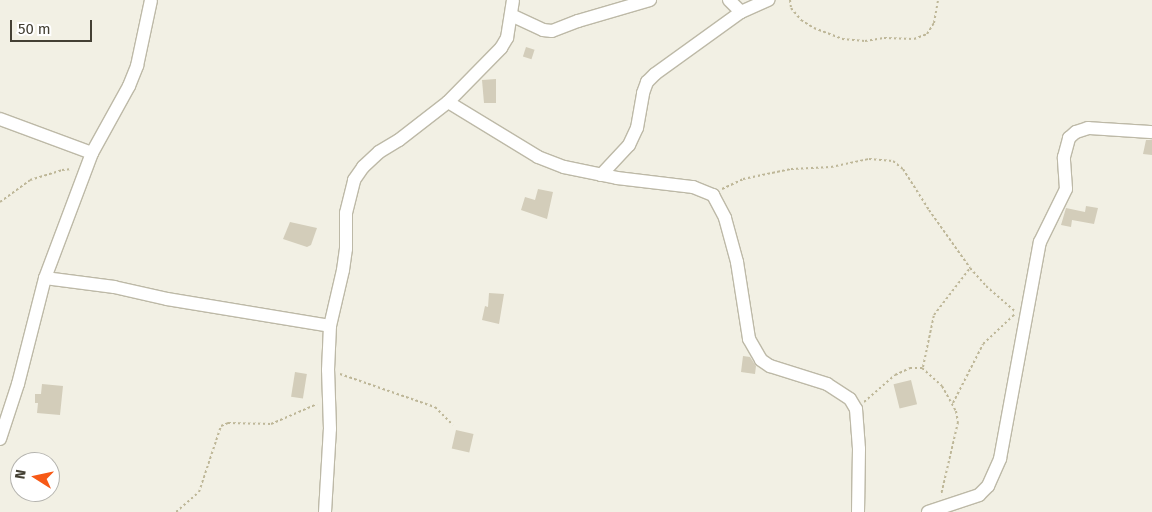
<!DOCTYPE html>
<html>
<head>
<meta charset="utf-8">
<style>
  body { margin:0 }
  #map { position:relative; width:1152px; height:512px; overflow:hidden; background:#f2f0e4; font-family:"Fira Sans",sans-serif }
  div>[style] { position:absolute }
  [style*='--x'] { left:calc(var(--x)*1px); top:calc(var(--y)*1px); width:calc(var(--w)*1px); rotate:calc(var(--a)*1deg) }
  .building>* { inset:0; background:#d3cdba; transform-origin:0 0 }
  .path>* { height:2px; margin-top:-1px; transform-origin:0; background:repeating-linear-gradient(90deg,#beb798 0 2.5px,transparent 0 5px) }
  .roads { filter:drop-shadow(1px 0 #bdb9a7) drop-shadow(-1px 0 #bdb9a7) drop-shadow(0 1px #bdb9a7) drop-shadow(0 -1px #bdb9a7) }
  .street>* { height:12px; margin:-6px; padding:0 6px; transform-origin:6px; border-radius:6px; background:#fff }
  span { translate:-50% -50%; white-space:nowrap; text-align:center; line-height:1.15; -webkit-text-stroke:4px #fff; paint-order:stroke }
  .north { position:absolute; left:10px; top:452px; width:50px; height:50px; box-sizing:border-box; background:#fff; border:1px solid #b4b3ae; border-radius:50%; rotate:280deg; font-size:14px; font-weight:700; line-height:20px; text-align:center; color:#444034 }
  .north::after { content:''; display:block; margin:auto; width:18px; height:22px; background:#f75916; clip-path:polygon(50% 0,100% 100%,50% 72%,0 100%) }
  .scale { position:absolute; left:10px; top:20px; width:82px; height:22px; box-sizing:border-box; border:2px solid #444034; border-top:0; padding-left:6px; font-size:15px; line-height:18px; white-space:nowrap; color:#444034; -webkit-text-stroke:4px #fff; paint-order:stroke }
</style>
</head>
<body>
<div id="map">
  <div class="building">
    <i style="left:526px;top:47px;width:9px;height:10px;rotate:18deg"></i>
    <i style="clip-path:polygon(496px 79px,496px 103px,484px 103px,482px 80px)"></i>
    <i style="clip-path:polygon(1146px 140px,1152px 140px,1152px 155px,1143px 154px)"></i>
    <i style="clip-path:polygon(538px 189px,553px 192px,547px 219px,521px 210px,525px 197px,535px 200px)"></i>
    <i style="clip-path:polygon(1086px 206px,1098px 208px,1094px 224px,1072px 220px,1071px 227px,1061px 225px,1066px 208px,1085px 212px)"></i>
    <i style="clip-path:polygon(290px 222px,317px 228px,311px 245px,307px 247px,283px 239px)"></i>
    <i style="clip-path:polygon(489px 293px,504px 294px,499px 324px,482px 320px,485px 306px,488px 307px)"></i>
    <i style="clip-path:polygon(743px 356px,750px 357px,756px 366px,755px 374px,741px 372px)"></i>
    <i style="left:295px;top:372px;width:12px;height:25px;rotate:9deg"></i>
    <i style="left:911px;top:380px;width:25px;height:18px;rotate:76deg"></i>
    <i style="clip-path:polygon(42px 384px,63px 386px,60px 415px,37px 413px,38px 403px,35px 403px,35px 394px,41px 394px)"></i>
    <i style="left:456px;top:430px;width:18px;height:19px;rotate:13deg"></i>
  </div>
  <div class="path">
    <i style="--x:790;--y:0;--w:8;--a:83"></i>
    <i style="--x:791;--y:8;--w:16;--a:50"></i>
    <i style="--x:801;--y:20;--w:15;--a:32"></i>
    <i style="--x:814;--y:28;--w:30;--a:21"></i>
    <i style="--x:842;--y:39;--w:23;--a:5"></i>
    <i style="--x:865;--y:41;--w:19;--a:-9"></i>
    <i style="--x:884;--y:38;--w:30;--a:2"></i>
    <i style="--x:914;--y:39;--w:14;--a:-21"></i>
    <i style="--x:927;--y:34;--w:13;--a:-58"></i>
    <i style="--x:934;--y:23;--w:23;--a:-80"></i>
    <i style="--x:722;--y:189;--w:23;--a:-25"></i>
    <i style="--x:743;--y:179;--w:49;--a:-11.8"></i>
    <i style="--x:791;--y:169;--w:40;--a:-2.9"></i>
    <i style="--x:831;--y:167;--w:39;--a:-12"></i>
    <i style="--x:869;--y:159;--w:24;--a:5"></i>
    <i style="--x:893;--y:161;--w:13;--a:39"></i>
    <i style="--x:903;--y:169;--w:49;--a:57.6"></i>
    <i style="--x:929;--y:210;--w:71;--a:54.7"></i>
    <i style="--x:970;--y:268;--w:24;--a:48"></i>
    <i style="--x:986;--y:286;--w:38;--a:41"></i>
    <i style="--x:0;--y:202;--w:37;--a:-36"></i>
    <i style="--x:30;--y:180;--w:34;--a:-17"></i>
    <i style="--x:62;--y:170;--w:10;--a:-6"></i>
    <i style="--x:923;--y:367;--w:53;--a:-78.1"></i>
    <i style="--x:934;--y:315;--w:59;--a:-52.5"></i>
    <i style="--x:340;--y:374;--w:101;--a:19.2"></i>
    <i style="--x:435;--y:407;--w:25;--a:45"></i>
    <i style="--x:864;--y:402;--w:41;--a:-41.1"></i>
    <i style="--x:895;--y:375;--w:17;--a:-25"></i>
    <i style="--x:910;--y:368;--w:12;--a:0"></i>
    <i style="--x:922;--y:368;--w:27;--a:42"></i>
    <i style="--x:942;--y:386;--w:29;--a:61"></i>
    <i style="--x:956;--y:411;--w:11;--a:80"></i>
    <i style="--x:958;--y:422;--w:75;--a:103.1"></i>
    <i style="--x:953;--y:403;--w:66;--a:-63"></i>
    <i style="--x:983;--y:344;--w:44;--a:-43.2"></i>
    <i style="--x:176;--y:512;--w:30;--a:-41"></i>
    <i style="--x:199;--y:492;--w:70;--a:-71.6"></i>
    <i style="--x:221;--y:426;--w:8;--a:-23"></i>
    <i style="--x:228;--y:423;--w:43;--a:1.3"></i>
    <i style="--x:271;--y:424;--w:50;--a:-23.5"></i>
  </div>
  <div class="roads">
    <div class="street">
      <i style="--x:729;--y:0;--w:17;--a:45"></i>
      <i style="--x:511;--y:15;--w:35;--a:25"></i>
      <i style="--x:543;--y:30;--w:9;--a:6"></i>
      <i style="--x:552;--y:31;--w:28;--a:-21"></i>
      <i style="--x:578;--y:21;--w:75;--a:-16.3"></i>
      <i style="--x:448;--y:102;--w:105;--a:31.4"></i>
      <i style="--x:538;--y:157;--w:28;--a:21"></i>
      <i style="--x:564;--y:167;--w:54;--a:11.7"></i>
      <i style="--x:617;--y:178;--w:77;--a:6.8"></i>
      <i style="--x:693;--y:187;--w:22;--a:22"></i>
      <i style="--x:713;--y:195;--w:26;--a:62"></i>
      <i style="--x:725;--y:218;--w:46;--a:74.7"></i>
      <i style="--x:737;--y:262;--w:78;--a:81.1"></i>
      <i style="--x:749;--y:339;--w:24;--a:60"></i>
      <i style="--x:761;--y:360;--w:11;--a:34"></i>
      <i style="--x:770;--y:366;--w:60;--a:17.5"></i>
      <i style="--x:827;--y:384;--w:27;--a:33"></i>
      <i style="--x:850;--y:399;--w:12;--a:59"></i>
      <i style="--x:856;--y:409;--w:40;--a:85.7"></i>
      <i style="--x:859;--y:449;--w:63;--a:90.9"></i>
      <i style="--x:0;--y:119;--w:98;--a:20.3"></i>
      <i style="--x:601;--y:175;--w:41;--a:-47"></i>
      <i style="--x:629;--y:145;--w:19;--a:-65"></i>
      <i style="--x:637;--y:128;--w:36;--a:-80"></i>
      <i style="--x:643;--y:93;--w:12;--a:-70"></i>
      <i style="--x:647;--y:82;--w:11;--a:-45"></i>
      <i style="--x:655;--y:74;--w:106;--a:-35.8"></i>
      <i style="--x:741;--y:12;--w:30;--a:-24"></i>
      <i style="--x:45;--y:278;--w:70;--a:7.4"></i>
      <i style="--x:114;--y:287;--w:54;--a:12.8"></i>
      <i style="--x:167;--y:299;--w:165;--a:9.4"></i>
      <i style="--x:0;--y:439;--w:58;--a:-71.9"></i>
      <i style="--x:18;--y:384;--w:109;--a:-75.7"></i>
      <i style="--x:45;--y:278;--w:134;--a:-69.4"></i>
      <i style="--x:92;--y:153;--w:77;--a:-61.1"></i>
      <i style="--x:129;--y:86;--w:22;--a:-68"></i>
      <i style="--x:137;--y:66;--w:67;--a:-78"></i>
      <i style="--x:325;--y:512;--w:83;--a:-86.6"></i>
      <i style="--x:330;--y:429;--w:59;--a:-91.9"></i>
      <i style="--x:328;--y:370;--w:44;--a:-87.4"></i>
      <i style="--x:330;--y:326;--w:57;--a:-76.9"></i>
      <i style="--x:343;--y:270;--w:21;--a:-82"></i>
      <i style="--x:346;--y:249;--w:36;--a:-90"></i>
      <i style="--x:346;--y:213;--w:34;--a:-76"></i>
      <i style="--x:354;--y:180;--w:16;--a:-55"></i>
      <i style="--x:363;--y:167;--w:22;--a:-43"></i>
      <i style="--x:379;--y:152;--w:23;--a:-31"></i>
      <i style="--x:399;--y:140;--w:62;--a:-37.8"></i>
      <i style="--x:448;--y:102;--w:76;--a:-45.5"></i>
      <i style="--x:501;--y:48;--w:12;--a:-59"></i>
      <i style="--x:507;--y:38;--w:38;--a:-81"></i>
      <i style="--x:928;--y:512;--w:54;--a:-18.4"></i>
      <i style="--x:979;--y:495;--w:13;--a:-45"></i>
      <i style="--x:988;--y:486;--w:30;--a:-66"></i>
      <i style="--x:1000;--y:459;--w:221;--a:-79.6"></i>
      <i style="--x:1040;--y:242;--w:59;--a:-63.9"></i>
      <i style="--x:1066;--y:189;--w:32;--a:-94"></i>
      <i style="--x:1064;--y:157;--w:20;--a:-75"></i>
      <i style="--x:1069;--y:138;--w:9;--a:-41"></i>
      <i style="--x:1076;--y:132;--w:13;--a:-18"></i>
      <i style="--x:1088;--y:128;--w:64;--a:3.6"></i>
    </div>
  </div>
  <div class="north">N</div>
  <div class="scale">50 m</div>
</div>
</body>
</html>
